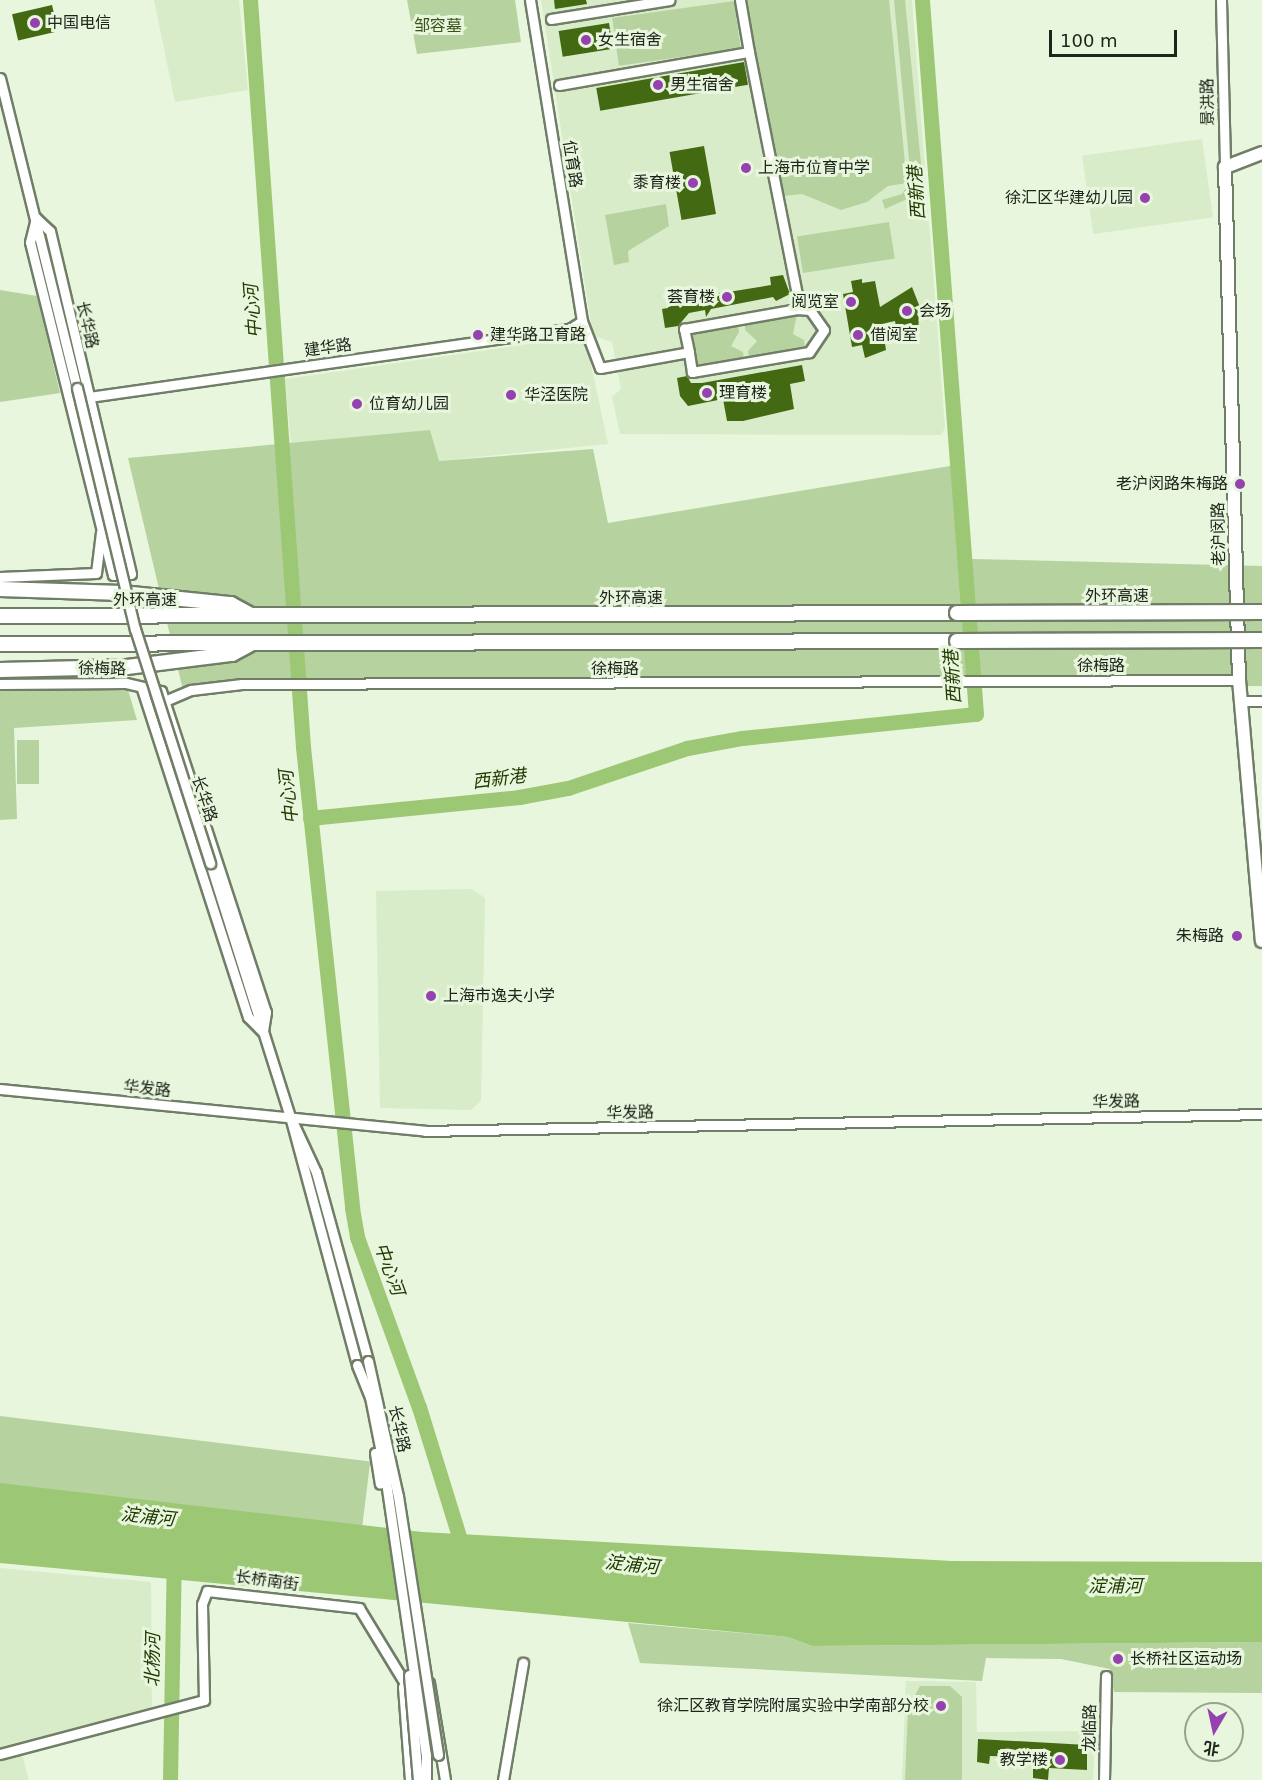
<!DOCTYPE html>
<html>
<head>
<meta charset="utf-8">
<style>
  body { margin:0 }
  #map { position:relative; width:1262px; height:1780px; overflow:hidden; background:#e7f6dc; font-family:"DejaVu Sans","Noto Sans SC",sans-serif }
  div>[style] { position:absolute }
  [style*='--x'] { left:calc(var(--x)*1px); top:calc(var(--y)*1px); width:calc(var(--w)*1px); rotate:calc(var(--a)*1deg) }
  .built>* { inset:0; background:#d9ecca; transform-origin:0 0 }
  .green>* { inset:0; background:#b6d29f; transform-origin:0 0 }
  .water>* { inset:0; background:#9cc875 }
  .river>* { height:15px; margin:-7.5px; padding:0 7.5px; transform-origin:7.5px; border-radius:7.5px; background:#9cc875 }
  .building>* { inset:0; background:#436a12; transform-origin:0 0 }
  .roads { filter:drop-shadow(2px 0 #717e67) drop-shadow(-2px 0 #717e67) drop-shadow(0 2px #717e67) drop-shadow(0 -2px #717e67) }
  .minor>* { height:9px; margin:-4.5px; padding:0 4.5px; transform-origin:4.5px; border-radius:4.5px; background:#fff }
  .major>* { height:12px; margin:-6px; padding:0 6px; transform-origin:6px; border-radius:6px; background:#fff }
  .highway>* { height:14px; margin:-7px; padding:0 7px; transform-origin:7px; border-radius:7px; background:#fff }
  .bridges { filter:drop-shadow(2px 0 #717e67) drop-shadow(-2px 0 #717e67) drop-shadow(0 2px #717e67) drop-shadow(0 -2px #717e67) }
  .minor-bridge>* { height:9px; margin:-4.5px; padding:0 4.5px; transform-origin:4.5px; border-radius:4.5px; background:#fff }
  .highway-bridge>* { height:14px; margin:-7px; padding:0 7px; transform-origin:7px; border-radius:7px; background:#fff }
  .dots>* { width:16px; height:16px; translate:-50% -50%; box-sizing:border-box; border:3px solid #e7f6dc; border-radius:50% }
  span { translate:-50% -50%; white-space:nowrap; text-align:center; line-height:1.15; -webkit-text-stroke:6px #e7f6dc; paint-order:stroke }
  .poi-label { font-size:16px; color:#20251c }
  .left { translate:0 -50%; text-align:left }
  .right { translate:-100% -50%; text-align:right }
  .park-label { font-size:16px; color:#375319 }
  .street-label { font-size:16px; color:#20251c }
  .water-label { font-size:18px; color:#203a00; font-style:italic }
  .north { position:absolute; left:1184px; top:1702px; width:60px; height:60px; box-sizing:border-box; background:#e7f6dc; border:2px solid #97a28f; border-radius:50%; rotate:189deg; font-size:16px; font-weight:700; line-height:24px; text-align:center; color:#20251c }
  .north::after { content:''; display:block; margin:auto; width:21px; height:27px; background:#9541b0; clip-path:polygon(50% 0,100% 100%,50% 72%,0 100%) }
  .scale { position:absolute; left:1049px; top:30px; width:128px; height:27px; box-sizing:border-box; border:3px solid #20251c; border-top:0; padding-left:8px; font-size:18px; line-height:21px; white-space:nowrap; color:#20251c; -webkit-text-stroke:4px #e7f6dc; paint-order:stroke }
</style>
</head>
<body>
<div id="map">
  <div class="built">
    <i style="clip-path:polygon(154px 0,239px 0,248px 90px,175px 102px)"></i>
    <i style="clip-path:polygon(541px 0,912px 0,945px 428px,941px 435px,620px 434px,612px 397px,621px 389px,612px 342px,593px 336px)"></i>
    <i style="left:1202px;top:139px;width:79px;height:121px;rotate:82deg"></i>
    <i style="clip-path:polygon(585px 336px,608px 444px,439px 461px,291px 444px,285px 379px)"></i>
    <i style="clip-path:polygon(472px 889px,485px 898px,481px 1101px,471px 1110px,380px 1108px,376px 891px)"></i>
    <i style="clip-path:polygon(0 1568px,151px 1582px,152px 1711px,0 1748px)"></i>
    <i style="clip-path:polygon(906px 1681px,976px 1682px,977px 1732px,1095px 1731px,1093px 1780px,902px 1780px)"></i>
    <i style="clip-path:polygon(22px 1754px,29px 1780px,0 1780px,0 1760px)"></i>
  </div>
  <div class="green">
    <i style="clip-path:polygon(407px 0,515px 0,521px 42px,417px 54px)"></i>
    <i style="clip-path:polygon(746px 0,889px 0,907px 183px,888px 186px,867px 202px,841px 210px,802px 194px,784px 196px)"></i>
    <i style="clip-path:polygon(894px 0,905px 0,922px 174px,914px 196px,885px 209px,882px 200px,902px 194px,911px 181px)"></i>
    <i style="left:734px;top:1px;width:48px;height:123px;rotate:82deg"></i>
    <i style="clip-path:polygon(666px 204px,669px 226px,628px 251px,629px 262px,614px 265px,605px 215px)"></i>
    <i style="left:889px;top:222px;width:37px;height:93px;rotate:81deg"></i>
    <i style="clip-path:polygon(0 290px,37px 296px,60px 393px,0 402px)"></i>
    <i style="clip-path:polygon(797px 314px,793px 334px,804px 340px,805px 350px,749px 359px,748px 351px,757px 341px,745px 330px,745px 323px)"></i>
    <i style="clip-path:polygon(738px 325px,739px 332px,731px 346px,743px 352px,744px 360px,696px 367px,692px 333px)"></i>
    <i style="clip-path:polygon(430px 430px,439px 461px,593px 449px,608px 523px,956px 465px,972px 559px,1262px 566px,1262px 686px,183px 690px,128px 458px)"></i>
    <i style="clip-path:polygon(126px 683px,137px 720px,14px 728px,17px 819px,0 820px,0 684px)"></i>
    <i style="left:17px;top:740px;width:22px;height:44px"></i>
    <i style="left:0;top:1416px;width:373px;height:67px;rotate:7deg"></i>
    <i style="clip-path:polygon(628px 1623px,788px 1637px,812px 1646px,1262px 1642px,1262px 1693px,1114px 1692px,1110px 1669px,1061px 1659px,986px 1658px,982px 1681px,640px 1663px)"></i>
    <i style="clip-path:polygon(920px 1686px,950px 1686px,962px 1697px,962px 1780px,905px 1780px,908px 1708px)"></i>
  </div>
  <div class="water">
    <i style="clip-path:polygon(0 1483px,422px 1532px,952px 1561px,1262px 1562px,1262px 1642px,812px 1646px,788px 1637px,0 1563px)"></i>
  </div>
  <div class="river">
    <i style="--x:250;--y:0;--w:749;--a:85.94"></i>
    <i style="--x:303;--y:747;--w:464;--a:83.9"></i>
    <i style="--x:352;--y:1208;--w:29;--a:80"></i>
    <i style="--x:357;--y:1237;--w:181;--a:70"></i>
    <i style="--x:419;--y:1407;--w:152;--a:72.8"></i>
    <i style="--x:310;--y:818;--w:210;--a:-5.7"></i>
    <i style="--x:519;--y:797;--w:50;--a:-10.4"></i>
    <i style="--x:568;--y:788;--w:126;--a:-18.6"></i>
    <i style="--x:687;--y:748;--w:56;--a:-10.3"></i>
    <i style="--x:742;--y:738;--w:235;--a:-5.9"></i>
    <i style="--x:976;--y:714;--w:716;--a:-94.33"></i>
    <i style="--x:170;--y:1780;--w:222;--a:-89"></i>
  </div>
  <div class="building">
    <i style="clip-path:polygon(554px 0,586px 0,587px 4px,555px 9px)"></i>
    <i style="left:52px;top:5px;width:27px;height:41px;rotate:77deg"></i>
    <i style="left:609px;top:23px;width:26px;height:51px;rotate:81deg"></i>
    <i style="left:744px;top:62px;width:23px;height:150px;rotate:80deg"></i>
    <i style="left:704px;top:146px;width:69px;height:35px;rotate:80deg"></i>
    <i style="clip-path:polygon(783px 275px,790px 294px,776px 301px,773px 297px,711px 309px,706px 317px,705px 310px,689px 313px,678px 326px,665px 328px,662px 309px,668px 308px,668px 298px,709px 287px,710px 295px,771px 285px,770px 277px)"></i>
    <i style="clip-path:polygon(862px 279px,862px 283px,875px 281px,880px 307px,912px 287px,923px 315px,919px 316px,918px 332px,896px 327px,895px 321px,882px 324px,886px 350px,865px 358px,862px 345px,852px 347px,843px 294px,853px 292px,851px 281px)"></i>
    <i style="clip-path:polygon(802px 365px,805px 381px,790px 384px,794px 409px,743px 421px,727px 421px,723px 399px,688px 406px,680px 396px,677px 378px,687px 376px,691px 383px,702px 383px)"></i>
    <i style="clip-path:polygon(978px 1739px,1087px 1745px,1087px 1770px,1049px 1768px,1048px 1780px,1033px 1778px,1033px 1757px,990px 1756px,989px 1764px,977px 1762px)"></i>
  </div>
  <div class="roads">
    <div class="minor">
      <i style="--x:740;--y:0;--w:53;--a:80.2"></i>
      <i style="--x:1221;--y:0;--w:167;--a:88.6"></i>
      <i style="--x:551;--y:19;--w:120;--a:-9.1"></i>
      <i style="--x:0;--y:78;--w:319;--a:76.1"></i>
      <i style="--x:559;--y:85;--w:193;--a:-9.9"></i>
      <i style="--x:749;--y:52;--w:262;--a:78.8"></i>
      <i style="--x:36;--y:218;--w:19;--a:43"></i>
      <i style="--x:50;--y:231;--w:352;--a:76.7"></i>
      <i style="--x:131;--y:574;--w:18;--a:177"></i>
      <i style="--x:113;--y:575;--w:343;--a:-104"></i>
      <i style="--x:30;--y:242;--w:25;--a:-76"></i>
      <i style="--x:582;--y:321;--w:50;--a:69"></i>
      <i style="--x:600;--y:368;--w:90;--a:-10.2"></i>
      <i style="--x:689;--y:352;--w:24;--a:-102"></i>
      <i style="--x:684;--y:329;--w:115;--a:-10"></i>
      <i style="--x:797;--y:309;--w:13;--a:4"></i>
      <i style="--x:810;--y:310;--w:24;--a:55"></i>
      <i style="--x:824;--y:330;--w:27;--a:124"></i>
      <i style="--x:809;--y:352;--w:119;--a:170.3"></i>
      <i style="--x:692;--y:372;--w:20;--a:-99"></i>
      <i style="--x:89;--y:397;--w:487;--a:-8.1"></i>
      <i style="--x:571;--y:328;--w:13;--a:-32"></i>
      <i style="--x:582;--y:321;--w:325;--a:-99.2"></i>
      <i style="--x:0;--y:577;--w:96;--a:-2.4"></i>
      <i style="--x:96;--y:573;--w:41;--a:-83"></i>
      <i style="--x:0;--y:684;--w:126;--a:-0.5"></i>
      <i style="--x:126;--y:683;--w:36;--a:13"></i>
      <i style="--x:161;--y:691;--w:338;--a:71.9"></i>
      <i style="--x:266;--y:1012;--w:20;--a:99"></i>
      <i style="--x:263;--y:1032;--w:21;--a:-135"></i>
      <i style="--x:248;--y:1017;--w:346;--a:-107.9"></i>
      <i style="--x:167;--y:700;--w:26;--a:-23"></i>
      <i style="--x:191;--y:690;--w:51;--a:-6.7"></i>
      <i style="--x:242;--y:684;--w:997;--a:-0.23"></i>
      <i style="--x:1240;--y:701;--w:22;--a:0"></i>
      <i style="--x:210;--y:863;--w:269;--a:72.5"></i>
      <i style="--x:291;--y:1120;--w:254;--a:74.9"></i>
      <i style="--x:0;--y:1089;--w:427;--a:5.6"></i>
      <i style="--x:425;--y:1131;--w:837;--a:-1.16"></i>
      <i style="--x:294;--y:1125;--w:52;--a:64.9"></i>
      <i style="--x:316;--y:1172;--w:196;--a:74.6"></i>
      <i style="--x:0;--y:1754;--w:211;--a:-14.8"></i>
      <i style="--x:204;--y:1700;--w:96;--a:-91.2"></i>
      <i style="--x:202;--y:1604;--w:14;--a:-69"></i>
      <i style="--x:207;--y:1591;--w:153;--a:6.4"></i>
      <i style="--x:359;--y:1608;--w:90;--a:58.6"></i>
      <i style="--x:410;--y:1780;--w:93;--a:-94.3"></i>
      <i style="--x:403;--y:1687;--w:26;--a:-9"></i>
      <i style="--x:429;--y:1683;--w:98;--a:80.6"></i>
      <i style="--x:503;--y:1780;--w:119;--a:-80.3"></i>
      <i style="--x:1104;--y:1780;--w:104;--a:-88.9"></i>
    </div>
    <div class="major">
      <i style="--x:1262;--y:153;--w:40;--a:159"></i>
      <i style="--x:1225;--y:167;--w:513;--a:88.44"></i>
      <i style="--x:1239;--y:680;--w:262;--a:85"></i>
    </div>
    <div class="highway">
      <i style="--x:0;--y:589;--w:122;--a:1.9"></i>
      <i style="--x:122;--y:593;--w:110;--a:5.8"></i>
      <i style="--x:231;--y:604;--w:21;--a:29"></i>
      <i style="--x:0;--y:616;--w:957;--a:-0.18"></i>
      <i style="--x:0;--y:644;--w:957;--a:-0.18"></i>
      <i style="--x:0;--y:670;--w:127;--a:-1.4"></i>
      <i style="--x:127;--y:667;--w:106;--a:-7.1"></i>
      <i style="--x:232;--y:654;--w:19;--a:-28"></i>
    </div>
  </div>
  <div class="bridges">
    <div class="minor-bridge">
      <i style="--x:77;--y:388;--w:248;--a:76.5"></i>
      <i style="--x:135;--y:629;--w:246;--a:72.2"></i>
      <i style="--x:368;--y:1361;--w:138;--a:77.5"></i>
      <i style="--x:398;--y:1496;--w:262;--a:81.2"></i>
      <i style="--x:357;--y:1365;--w:35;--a:68"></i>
      <i style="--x:370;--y:1397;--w:72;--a:78.8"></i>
      <i style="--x:384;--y:1468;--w:290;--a:81.7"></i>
      <i style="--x:426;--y:1755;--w:25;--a:90"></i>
      <i style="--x:375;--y:1453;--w:31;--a:81"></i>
      <i style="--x:409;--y:1675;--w:105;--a:85.1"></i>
    </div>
    <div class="highway-bridge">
      <i style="--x:957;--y:613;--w:305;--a:-0.2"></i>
      <i style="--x:957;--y:641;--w:305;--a:-0.2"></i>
    </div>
  </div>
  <div class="dots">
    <i style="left:35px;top:23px;background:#9541b0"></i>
    <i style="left:586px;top:40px;background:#9541b0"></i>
    <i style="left:658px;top:85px;background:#9541b0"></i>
    <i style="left:746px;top:168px;background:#9541b0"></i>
    <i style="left:693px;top:183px;background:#9541b0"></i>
    <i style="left:1145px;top:198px;background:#9541b0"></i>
    <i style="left:727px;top:297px;background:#9541b0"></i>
    <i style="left:851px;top:302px;background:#9541b0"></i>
    <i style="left:907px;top:311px;background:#9541b0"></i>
    <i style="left:478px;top:335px;background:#9541b0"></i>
    <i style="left:858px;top:335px;background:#9541b0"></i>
    <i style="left:707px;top:393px;background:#9541b0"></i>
    <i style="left:511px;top:395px;background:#9541b0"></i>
    <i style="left:357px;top:404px;background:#9541b0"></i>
    <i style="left:1240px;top:484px;background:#9541b0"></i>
    <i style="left:1237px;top:936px;background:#9541b0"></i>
    <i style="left:431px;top:996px;background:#9541b0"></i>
    <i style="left:1118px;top:1659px;background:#9541b0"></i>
    <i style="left:941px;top:1706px;background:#9541b0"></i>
    <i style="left:1060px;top:1760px;background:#9541b0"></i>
  </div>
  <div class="poi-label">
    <span class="left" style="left:47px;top:23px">中国电信</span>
    <span class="left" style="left:598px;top:40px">女生宿舍</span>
    <span class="left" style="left:670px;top:85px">男生宿舍</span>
    <span class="left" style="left:758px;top:168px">上海市位育中学</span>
    <span class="right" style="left:681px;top:183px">黍育楼</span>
    <span class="right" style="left:1133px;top:198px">徐汇区华建幼儿园</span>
    <span class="right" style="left:715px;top:297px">荟育楼</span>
    <span class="right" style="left:839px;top:302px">阅览室</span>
    <span class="left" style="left:919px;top:311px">会场</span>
    <span class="left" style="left:490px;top:335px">建华路卫育路</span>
    <span class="left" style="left:870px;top:335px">借阅室</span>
    <span class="left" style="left:719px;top:393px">理育楼</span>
    <span class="left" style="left:524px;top:395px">华泾医院</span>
    <span class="left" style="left:369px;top:404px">位育幼儿园</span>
    <span class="right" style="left:1228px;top:484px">老沪闵路朱梅路</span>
    <span class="right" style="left:1224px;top:936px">朱梅路</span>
    <span class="left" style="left:443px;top:996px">上海市逸夫小学</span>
    <span class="left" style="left:1130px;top:1659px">长桥社区运动场</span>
    <span class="right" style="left:929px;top:1706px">徐汇区教育学院附属实验中学南部分校</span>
    <span class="right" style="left:1048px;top:1760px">教学楼</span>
  </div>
  <div class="park-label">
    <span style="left:438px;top:26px">邹容墓</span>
  </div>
  <div class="street-label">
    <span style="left:1208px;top:102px;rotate:-91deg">景洪路</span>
    <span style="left:572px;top:164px;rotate:81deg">位育路</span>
    <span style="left:87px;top:325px;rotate:77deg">长华路</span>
    <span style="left:328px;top:348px;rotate:-8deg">建华路</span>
    <span style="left:1219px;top:534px;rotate:-91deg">老沪闵路</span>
    <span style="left:1117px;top:596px">外环高速</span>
    <span style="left:631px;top:598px">外环高速</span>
    <span style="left:145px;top:600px">外环高速</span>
    <span style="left:1101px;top:666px">徐梅路</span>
    <span style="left:102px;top:669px;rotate:1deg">徐梅路</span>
    <span style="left:615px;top:669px">徐梅路</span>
    <span style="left:204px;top:799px;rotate:72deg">长华路</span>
    <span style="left:147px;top:1089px;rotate:6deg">华发路</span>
    <span style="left:1116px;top:1102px;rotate:-1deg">华发路</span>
    <span style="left:630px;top:1113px;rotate:-1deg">华发路</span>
    <span style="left:399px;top:1429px;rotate:77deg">长华路</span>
    <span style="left:267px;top:1581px;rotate:8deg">长桥南街</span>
    <span style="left:1090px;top:1728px;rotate:-89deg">龙临路</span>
  </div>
  <div class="water-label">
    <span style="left:917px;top:193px;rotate:-94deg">西新港</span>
    <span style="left:253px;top:311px;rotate:-94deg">中心河</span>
    <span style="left:953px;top:677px;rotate:-94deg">西新港</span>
    <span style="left:499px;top:779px;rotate:-7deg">西新港</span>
    <span style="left:289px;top:797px;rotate:-96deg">中心河</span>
    <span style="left:389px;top:1269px;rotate:70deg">中心河</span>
    <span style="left:148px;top:1517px;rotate:6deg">淀浦河</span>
    <span style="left:632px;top:1565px;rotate:6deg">淀浦河</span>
    <span style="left:1115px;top:1586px">淀浦河</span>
    <span style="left:153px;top:1660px;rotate:-89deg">北杨河</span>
  </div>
  <div class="north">北</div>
  <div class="scale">100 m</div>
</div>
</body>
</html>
